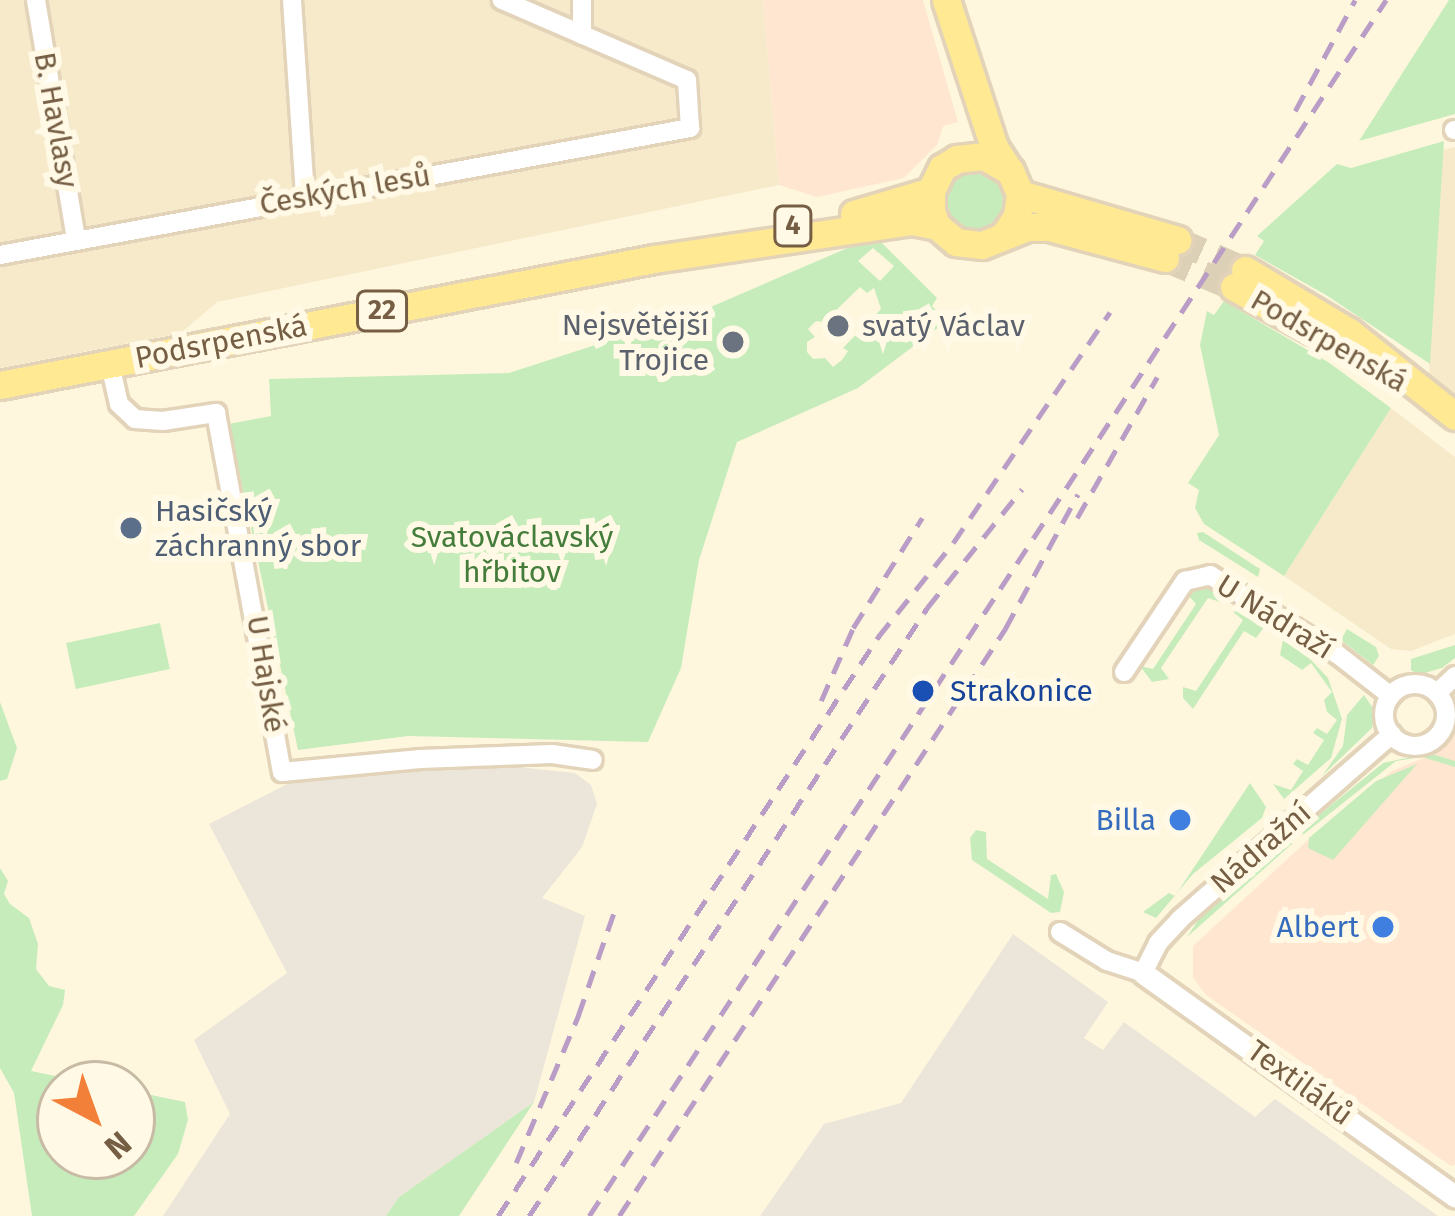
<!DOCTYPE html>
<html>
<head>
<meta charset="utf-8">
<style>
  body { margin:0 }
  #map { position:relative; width:1455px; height:1216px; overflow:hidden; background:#fef7dd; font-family:"Fira Sans",sans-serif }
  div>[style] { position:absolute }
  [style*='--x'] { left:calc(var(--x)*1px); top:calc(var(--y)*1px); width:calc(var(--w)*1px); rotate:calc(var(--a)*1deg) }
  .residential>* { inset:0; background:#f6eacb }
  .commercial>* { inset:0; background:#ffe6d0 }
  .industrial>* { inset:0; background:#ebe5da }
  .green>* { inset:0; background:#c7ecbb; transform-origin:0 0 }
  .round { border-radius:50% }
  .primary-tunnel>* { height:27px; margin-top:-13.5px; transform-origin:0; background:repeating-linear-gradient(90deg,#dcd1b7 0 27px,transparent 0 41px) }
  .roads { filter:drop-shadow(3px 0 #e2d3b9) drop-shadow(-3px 0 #e2d3b9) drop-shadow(0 3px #e2d3b9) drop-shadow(0 -3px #e2d3b9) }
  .minor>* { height:18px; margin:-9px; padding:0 9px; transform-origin:9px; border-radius:9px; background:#fff }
  .minor>.ring { margin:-9px; padding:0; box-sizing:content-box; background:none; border:18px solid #fff; border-radius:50% }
  .tertiary>* { height:21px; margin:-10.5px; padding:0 10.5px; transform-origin:10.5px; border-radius:10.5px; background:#fff }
  .primary>* { height:27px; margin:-13.5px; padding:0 13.5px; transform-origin:13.5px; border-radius:13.5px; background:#ffe993 }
  .rail>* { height:4.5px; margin-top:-2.25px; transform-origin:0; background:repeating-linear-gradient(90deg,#ba9dc7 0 18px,transparent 0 30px) }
  .dots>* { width:33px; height:33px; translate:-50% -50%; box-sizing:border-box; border:6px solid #fff9e5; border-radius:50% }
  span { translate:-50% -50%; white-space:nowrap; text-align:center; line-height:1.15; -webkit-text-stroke:12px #fff9e5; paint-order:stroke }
  .shield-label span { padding:3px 9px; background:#fff9e5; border:3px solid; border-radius:9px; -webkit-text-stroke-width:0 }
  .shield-label { font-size:27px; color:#755e44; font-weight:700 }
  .street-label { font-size:30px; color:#755e44 }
  .worship-label { font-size:30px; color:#5b616d }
  .right { translate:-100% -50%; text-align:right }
  .left { translate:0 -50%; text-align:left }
  .service-label { font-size:30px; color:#4e5e75 }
  .park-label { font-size:30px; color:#447c3b }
  .transit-label { font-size:30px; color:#164399 }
  .shop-label { font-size:30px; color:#366cbe }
  .north { position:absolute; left:36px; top:1060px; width:120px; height:120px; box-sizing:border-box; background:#fff9e5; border:3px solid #c8bba5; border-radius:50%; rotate:139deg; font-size:33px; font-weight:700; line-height:48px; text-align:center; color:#755e44 }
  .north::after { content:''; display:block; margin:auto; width:42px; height:54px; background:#f38038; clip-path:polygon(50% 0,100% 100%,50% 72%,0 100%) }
</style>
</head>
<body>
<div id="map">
  <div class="residential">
    <i style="clip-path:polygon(0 0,763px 0,779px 185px,217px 302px,181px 333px,0 368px)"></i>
    <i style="clip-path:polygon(1455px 147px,1455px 397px,1429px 378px,1439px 151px)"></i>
    <i style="clip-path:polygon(1391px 408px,1455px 457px,1455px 634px,1411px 651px,1391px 649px,1284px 576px)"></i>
  </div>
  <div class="commercial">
    <i style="clip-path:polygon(763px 0,923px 0,958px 122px,943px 126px,937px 145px,904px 178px,817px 197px,779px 185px)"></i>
    <i style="clip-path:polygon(1455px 729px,1455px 1165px,1451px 1166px,1206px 995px,1193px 978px,1193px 946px,1309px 839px,1392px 771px,1424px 758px)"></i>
  </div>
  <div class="industrial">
    <i style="clip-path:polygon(499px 765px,575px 773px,591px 785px,597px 804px,582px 847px,542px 898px,585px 916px,534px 1102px,399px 1197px,386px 1216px,163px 1216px,230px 1114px,194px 1040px,287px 973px,209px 824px,307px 774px)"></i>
    <i style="clip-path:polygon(1013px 934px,1108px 1002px,1084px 1038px,1103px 1050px,1124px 1022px,1255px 1117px,1275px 1099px,1438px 1216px,760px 1216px,824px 1124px,901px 1103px)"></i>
  </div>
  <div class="green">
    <i style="clip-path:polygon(1449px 0,1455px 0,1455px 114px,1359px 141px)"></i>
    <i style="clip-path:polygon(1444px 141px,1430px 364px,1326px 295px,1255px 255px,1264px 241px,1257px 236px,1337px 164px,1351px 168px)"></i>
    <i class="round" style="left:944px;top:168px;width:62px;height:62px"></i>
    <i style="clip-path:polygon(evenodd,881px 242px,937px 298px,932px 306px,947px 321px,858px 388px,737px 442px,699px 560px,681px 668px,648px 742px,408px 736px,298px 750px,229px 424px,271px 416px,269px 379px,509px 373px,706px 309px,852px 246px,881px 242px,873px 248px,894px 266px,880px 281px,858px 261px,873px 248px,881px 242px,860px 287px,867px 293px,874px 288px,881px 309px,843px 348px,848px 351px,842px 360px,833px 367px,825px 358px,813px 359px,807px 352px,807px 342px,815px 337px,808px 329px,816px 321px,824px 322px,860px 287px)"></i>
    <i style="clip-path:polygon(1224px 301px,1328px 362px,1391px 408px,1284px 576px,1204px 524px,1195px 508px,1199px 490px,1188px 483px,1219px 435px,1200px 345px,1207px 311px,1214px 315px)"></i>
    <i style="clip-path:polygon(1203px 532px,1260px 569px,1258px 577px,1199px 540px,1197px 533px)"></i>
    <i style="clip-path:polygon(1205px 584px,1219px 590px,1220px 602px,1208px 598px,1161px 668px,1169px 679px,1152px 682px,1140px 666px,1153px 669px,1196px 604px,1187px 594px)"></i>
    <i style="clip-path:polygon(1247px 608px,1268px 622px,1256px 638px,1244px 631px,1193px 709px,1183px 698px,1183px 687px,1196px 691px,1243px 620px,1233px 612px)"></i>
    <i style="left:160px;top:623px;width:47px;height:96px;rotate:78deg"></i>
    <i style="clip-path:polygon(1347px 629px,1376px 647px,1379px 656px,1373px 665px,1341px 640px)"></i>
    <i style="clip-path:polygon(1283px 640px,1311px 660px,1328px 678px,1342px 719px,1331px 758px,1284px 799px,1273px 784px,1291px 790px,1303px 771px,1293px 764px,1297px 759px,1308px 765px,1324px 740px,1313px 733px,1317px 728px,1327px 734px,1337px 720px,1327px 712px,1324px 700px,1332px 692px,1311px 663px,1302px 670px,1280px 655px)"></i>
    <i style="clip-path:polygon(1455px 645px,1455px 658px,1442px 668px,1418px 675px,1411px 670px,1411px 659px)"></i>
    <i style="clip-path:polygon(1364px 695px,1375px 711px,1372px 728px,1322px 776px,1343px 746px,1347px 715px)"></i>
    <i style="clip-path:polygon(0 702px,17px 748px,7px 779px,0 781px)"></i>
    <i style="clip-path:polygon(1429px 753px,1455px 761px,1455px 767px,1422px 757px,1396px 761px,1304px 834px,1298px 832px,1383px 763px)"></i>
    <i style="clip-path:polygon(1417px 764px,1333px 860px,1308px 848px,1309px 838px,1376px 781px)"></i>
    <i style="clip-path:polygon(1250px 783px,1266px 807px,1262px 818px,1193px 874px,1156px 918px,1143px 912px,1169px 893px,1175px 896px)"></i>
    <i style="clip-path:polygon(976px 830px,986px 832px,987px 859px,1048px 899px,1051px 875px,1056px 874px,1064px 892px,1060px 912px,1051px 913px,972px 860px,970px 838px)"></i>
    <i style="clip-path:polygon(1290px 839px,1292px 844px,1187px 937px,1201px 916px)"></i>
    <i style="clip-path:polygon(0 868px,8px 881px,4px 894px,10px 904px,29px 918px,38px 944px,36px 969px,49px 986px,65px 990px,63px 1005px,31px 1071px,95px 1084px,60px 1084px,60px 1156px,132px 1156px,132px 1091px,185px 1102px,188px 1120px,178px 1154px,134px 1216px,32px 1216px,14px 1093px,0 1068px)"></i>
    <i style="clip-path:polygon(534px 1102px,459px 1216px,386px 1216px,399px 1197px)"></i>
  </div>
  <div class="primary-tunnel">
    <i style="--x:1177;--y:240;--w:74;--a:23.8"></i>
    <i style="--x:1165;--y:258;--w:75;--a:22.8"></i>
  </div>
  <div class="roads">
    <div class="minor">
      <i style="--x:36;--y:0;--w:243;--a:80.5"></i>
      <i style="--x:292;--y:0;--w:197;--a:86.2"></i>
      <i style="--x:582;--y:0;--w:35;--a:90"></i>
      <i style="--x:1454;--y:130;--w:1;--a:0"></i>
      <i style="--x:0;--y:255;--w:702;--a:-10.43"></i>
      <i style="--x:690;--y:128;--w:48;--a:-93.6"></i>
      <i style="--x:687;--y:80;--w:202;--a:-156.6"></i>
      <i style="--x:110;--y:364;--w:41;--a:77.3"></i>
      <i style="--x:119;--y:404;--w:22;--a:43"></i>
      <i style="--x:135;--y:419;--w:28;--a:4"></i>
      <i style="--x:163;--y:421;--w:54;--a:-8.6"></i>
      <i style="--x:216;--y:413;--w:365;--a:79.6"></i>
      <i style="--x:282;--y:772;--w:139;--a:-5.4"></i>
      <i style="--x:420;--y:759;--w:132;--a:-2.2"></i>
      <i style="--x:552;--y:754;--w:41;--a:8.3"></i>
      <i style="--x:1124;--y:672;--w:110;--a:-56.2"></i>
      <i style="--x:1185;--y:581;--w:26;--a:-13"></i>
      <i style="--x:1210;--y:575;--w:150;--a:31.9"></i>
      <i style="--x:1337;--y:654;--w:68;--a:37.9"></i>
      <i class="ring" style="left:1384px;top:684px;width:44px;height:44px"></i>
      <i style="--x:1437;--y:693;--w:25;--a:-43"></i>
      <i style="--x:1060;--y:932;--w:55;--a:31.7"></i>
      <i style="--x:1107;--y:961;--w:38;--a:18"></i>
      <i style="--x:1143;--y:973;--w:34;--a:-63"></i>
      <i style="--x:1158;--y:943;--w:33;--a:-47"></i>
      <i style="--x:1180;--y:919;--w:281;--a:-41.1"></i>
    </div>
    <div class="tertiary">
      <i style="--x:1143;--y:973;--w:384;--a:35.6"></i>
    </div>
    <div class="primary">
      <i style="--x:946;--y:0;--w:155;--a:71.9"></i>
      <i style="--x:994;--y:147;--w:24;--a:57"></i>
      <i style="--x:1020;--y:194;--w:164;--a:16.3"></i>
      <i style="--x:854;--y:214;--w:80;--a:-16.6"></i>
      <i style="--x:1005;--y:234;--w:22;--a:-56"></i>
      <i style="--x:1017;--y:216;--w:22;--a:-82"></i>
      <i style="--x:1020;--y:194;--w:25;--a:-113"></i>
      <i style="--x:1010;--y:171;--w:30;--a:-150"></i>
      <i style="--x:984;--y:156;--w:27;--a:174"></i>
      <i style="--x:957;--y:159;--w:17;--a:149"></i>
      <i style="--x:942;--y:168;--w:25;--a:116"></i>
      <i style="--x:931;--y:191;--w:21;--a:90"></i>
      <i style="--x:931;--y:212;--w:15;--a:67"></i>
      <i style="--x:937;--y:226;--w:25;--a:40"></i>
      <i style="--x:956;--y:242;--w:26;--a:7"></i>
      <i style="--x:982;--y:245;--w:48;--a:-21.8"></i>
      <i style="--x:1027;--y:227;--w:22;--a:0"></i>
      <i style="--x:1049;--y:227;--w:120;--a:15"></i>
      <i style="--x:1245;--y:270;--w:121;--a:30.8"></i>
      <i style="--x:1349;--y:332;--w:135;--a:38.4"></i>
      <i style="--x:1234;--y:287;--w:89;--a:28.9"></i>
      <i style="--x:0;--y:385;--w:666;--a:-10.91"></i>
      <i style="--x:654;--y:259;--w:261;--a:-8.4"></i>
      <i style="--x:912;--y:221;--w:25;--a:11"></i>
    </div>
  </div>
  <div class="rail">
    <i style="--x:1295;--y:111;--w:126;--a:-61.6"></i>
    <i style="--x:1077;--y:518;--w:162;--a:-60.4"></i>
    <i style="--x:821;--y:701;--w:80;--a:-66.3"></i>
    <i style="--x:853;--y:628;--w:130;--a:-57.9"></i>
    <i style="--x:516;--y:1163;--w:160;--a:-67.1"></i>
    <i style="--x:578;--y:1016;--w:116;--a:-70.9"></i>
    <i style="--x:498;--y:1216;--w:693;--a:-56.72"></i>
    <i style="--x:878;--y:637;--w:120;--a:-51.4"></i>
    <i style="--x:953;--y:543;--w:279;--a:-55.8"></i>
    <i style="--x:529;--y:1216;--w:727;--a:-56.79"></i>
    <i style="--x:927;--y:608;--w:152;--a:-51.4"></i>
    <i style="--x:589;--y:1216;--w:1454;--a:-56.76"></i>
    <i style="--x:619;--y:1216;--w:703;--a:-56.67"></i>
    <i style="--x:1005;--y:629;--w:153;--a:-61.6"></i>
  </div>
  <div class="dots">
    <i style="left:838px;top:326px;background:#6b7280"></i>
    <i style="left:733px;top:342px;background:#6b7280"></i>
    <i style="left:131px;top:528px;background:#5c6f8a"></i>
    <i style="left:923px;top:691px;background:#1a4fb4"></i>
    <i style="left:1180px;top:820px;background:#3f7fe0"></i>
    <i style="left:1383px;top:927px;background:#3f7fe0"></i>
  </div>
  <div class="shield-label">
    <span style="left:793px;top:226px">4</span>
    <span style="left:382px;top:311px">22</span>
  </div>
  <div class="street-label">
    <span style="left:56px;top:120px;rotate:80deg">B. Havlasy</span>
    <span style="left:345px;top:190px;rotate:-10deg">Českých lesů</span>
    <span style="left:1329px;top:341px;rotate:30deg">Podsrpenská</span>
    <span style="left:221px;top:342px;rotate:-11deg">Podsrpenská</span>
    <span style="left:1275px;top:617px;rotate:32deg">U Nádraží</span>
    <span style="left:266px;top:674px;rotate:81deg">U Hajské</span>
    <span style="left:1261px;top:848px;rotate:-41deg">Nádražní</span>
    <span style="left:1300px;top:1083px;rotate:36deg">Textiláků</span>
  </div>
  <div class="worship-label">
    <span class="right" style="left:709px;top:342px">Nejsvětější<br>Trojice</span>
    <span class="left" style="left:862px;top:326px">svatý Václav</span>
  </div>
  <div class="service-label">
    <span class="left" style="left:155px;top:528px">Hasičský<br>záchranný sbor</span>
  </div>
  <div class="park-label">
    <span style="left:512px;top:554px">Svatováclavský<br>hřbitov</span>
  </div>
  <div class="transit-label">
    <span class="left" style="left:950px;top:691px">Strakonice</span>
  </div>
  <div class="shop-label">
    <span class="right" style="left:1156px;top:820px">Billa</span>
    <span class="right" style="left:1359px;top:927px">Albert</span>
  </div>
  <div class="north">N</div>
</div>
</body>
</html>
